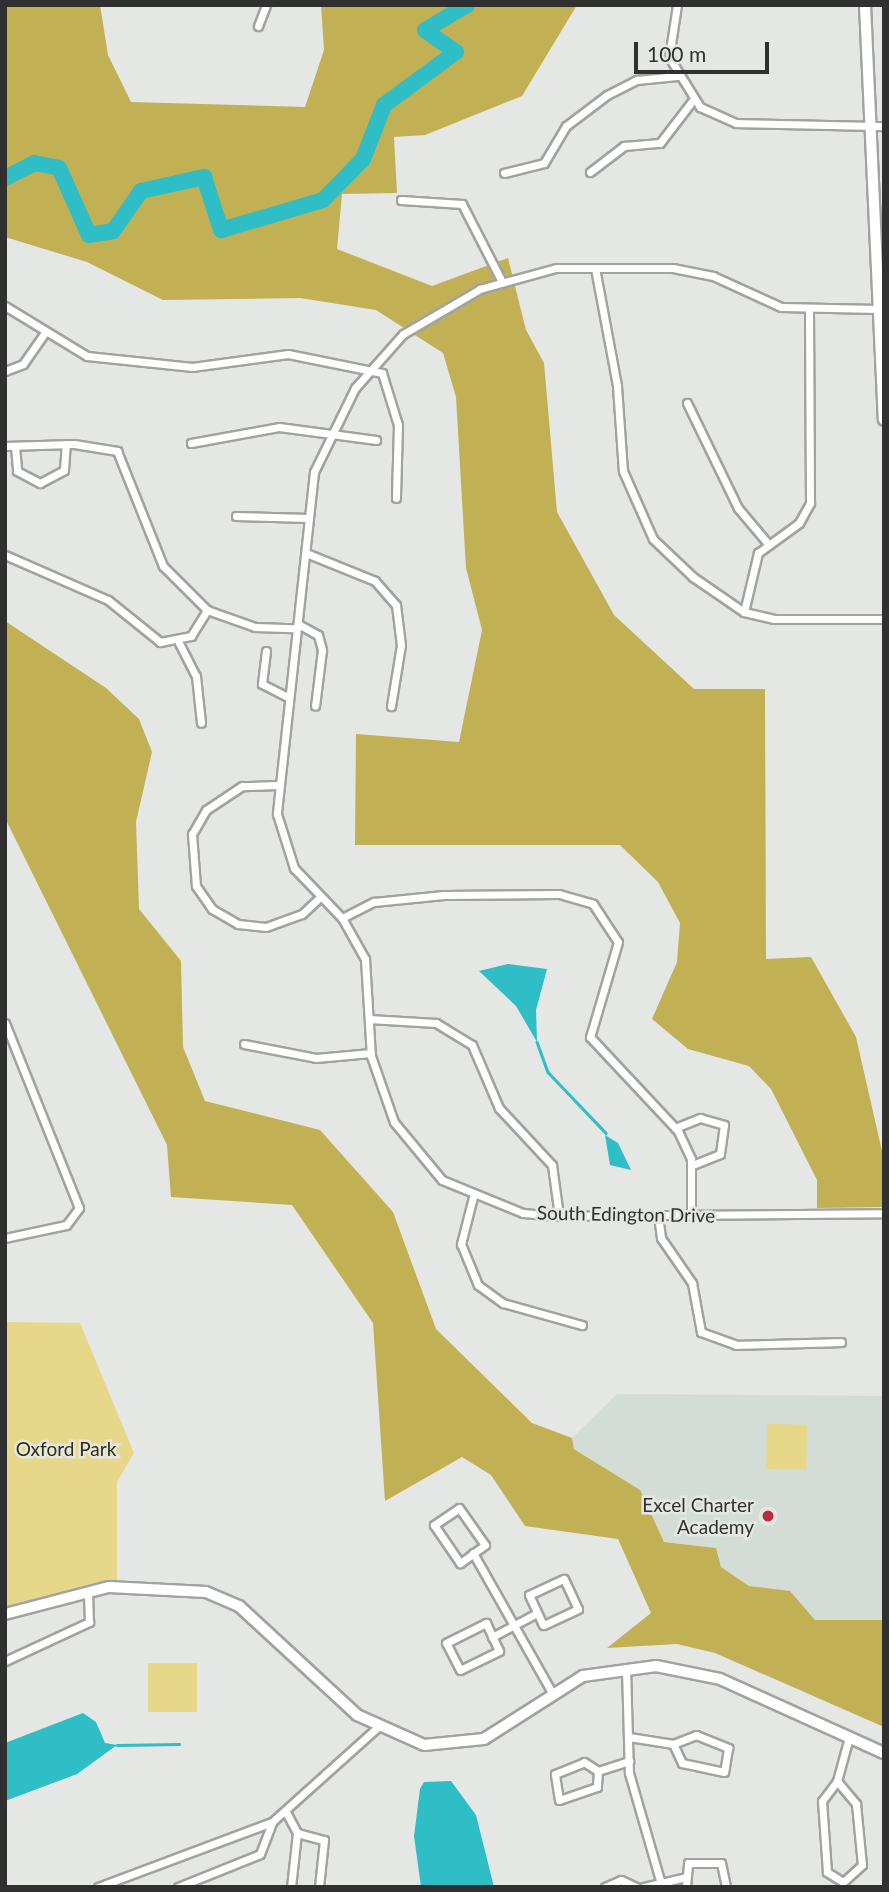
<!DOCTYPE html>
<html>
<head>
<meta charset="utf-8">
<style>
  body { margin:0 }
  #map { position:relative; width:889px; height:1892px; overflow:hidden; background:#e4e7e4; font-family:Lato,sans-serif }
  div>[style] { position:absolute }
  [style*='--x'] { left:calc(var(--x)*1px); top:calc(var(--y)*1px); width:calc(var(--w)*1px); rotate:calc(var(--a)*1deg) }
  .built>* { inset:0; background:#d3ddd5 }
  .green>* { inset:0; background:#e7d788; transform-origin:0 0 }
  .forest>* { inset:0; background:#c2b054 }
  .water>* { inset:0; background:#2fbdc6 }
  .stream>* { height:2.5px; margin:-1.25px; padding:0 1.25px; transform-origin:1.25px; border-radius:1.25px; background:#2fbdc6 }
  .river>* { height:16px; margin:-8px; padding:0 8px; transform-origin:8px; border-radius:8px; background:#2fbdc6 }
  .roads { filter:drop-shadow(2px 0 #a0a3a0) drop-shadow(-2px 0 #a0a3a0) drop-shadow(0 2px #a0a3a0) drop-shadow(0 -2px #a0a3a0) }
  .street>* { height:7px; margin:-3.5px; padding:0 3.5px; transform-origin:3.5px; border-radius:3.5px; background:#fff }
  .secondary>* { height:10px; margin:-5px; padding:0 5px; transform-origin:5px; border-radius:5px; background:#fff }
  .dots>* { width:19px; height:19px; translate:-50% -50%; box-sizing:border-box; border:4px solid #e4e7e4; border-radius:50% }
  span { translate:-50% -50%; white-space:nowrap; text-align:center; line-height:1.15; -webkit-text-stroke:5px #e4e7e4; paint-order:stroke }
  .street-label { font-size:19px; color:#2f302f }
  .park-label { font-size:19px; color:#352e04 }
  .poi-label { font-size:19px; color:#2f302f }
  .right { translate:-100% -50%; text-align:right }
  .frame { position:absolute; inset:0; border:7px solid #2f302f; pointer-events:none }
  .scale { position:absolute; left:634px; top:42px; width:135px; height:32px; box-sizing:border-box; border:4px solid #2f302f; border-top:0; padding-left:9px; font-size:21px; line-height:24px; white-space:nowrap; color:#2f302f; -webkit-text-stroke:5px #e4e7e4; paint-order:stroke }
</style>
</head>
<body>
<div id="map">
  <div class="built">
    <i style="clip-path:polygon(617px 1394px,884px 1396px,884px 1620px,815px 1620px,790px 1591px,749px 1586px,721px 1567px,716px 1548px,664px 1542px,640px 1491px,574px 1448px,572px 1438px)"></i>
  </div>
  <div class="green">
    <i style="clip-path:polygon(5px 1322px,80px 1323px,134px 1453px,117px 1482px,117px 1587px,5px 1614px)"></i>
    <i style="left:767px;top:1424px;width:40px;height:45px;rotate:1deg"></i>
    <i style="left:148px;top:1663px;width:49px;height:49px"></i>
  </div>
  <div class="forest">
    <i style="clip-path:polygon(5px 5px,100px 5px,108px 55px,131px 102px,305px 107px,324px 50px,321px 5px,577px 5px,522px 96px,425px 135px,394px 137px,397px 193px,342px 194px,337px 249px,432px 286px,508px 258px,526px 330px,544px 363px,557px 512px,614px 615px,694px 689px,765px 689px,766px 959px,811px 957px,856px 1037px,884px 1160px,884px 1207px,817px 1208px,817px 1180px,771px 1089px,749px 1066px,688px 1049px,652px 1019px,677px 962px,680px 923px,658px 882px,620px 845px,355px 845px,356px 734px,459px 742px,482px 630px,466px 568px,456px 397px,443px 353px,376px 310px,300px 298px,163px 300px,87px 262px,5px 237px)"></i>
    <i style="clip-path:polygon(5px 621px,106px 688px,139px 719px,152px 752px,136px 822px,139px 909px,181px 961px,183px 1047px,205px 1101px,320px 1130px,393px 1212px,436px 1329px,532px 1423px,572px 1438px,574px 1449px,640px 1490px,664px 1542px,716px 1548px,721px 1567px,749px 1586px,790px 1591px,815px 1620px,884px 1620px,884px 1727px,715px 1653px,677px 1644px,607px 1648px,651px 1613px,618px 1539px,525px 1526px,491px 1475px,462px 1457px,385px 1501px,373px 1323px,292px 1205px,171px 1197px,167px 1145px,5px 818px)"></i>
  </div>
  <div class="water">
    <i style="clip-path:polygon(508px 964px,547px 969px,536px 1010px,537px 1042px,516px 1006px,479px 971px)"></i>
    <i style="clip-path:polygon(605px 1135px,618px 1143px,631px 1170px,610px 1165px)"></i>
    <i style="clip-path:polygon(83px 1713px,96px 1722px,105px 1743px,117px 1745px,77px 1774px,5px 1801px,5px 1743px)"></i>
    <i style="clip-path:polygon(451px 1781px,476px 1815px,494px 1887px,421px 1887px,414px 1836px,420px 1789px,424px 1782px)"></i>
  </div>
  <div class="stream">
    <i style="--x:537;--y:1042;--w:32;--a:70"></i>
    <i style="--x:548;--y:1072;--w:84;--a:46.4"></i>
    <i style="--x:117;--y:1745;--w:62;--a:-0.9"></i>
  </div>
  <div class="river">
    <i style="--x:5;--y:178;--w:33;--a:-27"></i>
    <i style="--x:34;--y:163;--w:25;--a:11"></i>
    <i style="--x:59;--y:168;--w:73;--a:65.9"></i>
    <i style="--x:89;--y:235;--w:24;--a:-9"></i>
    <i style="--x:113;--y:231;--w:49;--a:-55"></i>
    <i style="--x:141;--y:191;--w:65;--a:-12.5"></i>
    <i style="--x:204;--y:177;--w:56;--a:72.2"></i>
    <i style="--x:221;--y:230;--w:106;--a:-16.4"></i>
    <i style="--x:323;--y:200;--w:57;--a:-45.7"></i>
    <i style="--x:363;--y:159;--w:58;--a:-68.7"></i>
    <i style="--x:384;--y:105;--w:89;--a:-36.4"></i>
    <i style="--x:456;--y:52;--w:38;--a:-145"></i>
    <i style="--x:425;--y:30;--w:49;--a:-30.8"></i>
  </div>
  <div class="roads">
    <div class="street">
      <i style="--x:677;--y:5;--w:53;--a:98.7"></i>
      <i style="--x:669;--y:57;--w:59;--a:58.2"></i>
      <i style="--x:700;--y:107;--w:39;--a:24"></i>
      <i style="--x:736;--y:123;--w:148;--a:1.2"></i>
      <i style="--x:258;--y:26;--w:22;--a:-69"></i>
      <i style="--x:590;--y:172;--w:43;--a:-37.4"></i>
      <i style="--x:624;--y:146;--w:36;--a:-5"></i>
      <i style="--x:660;--y:143;--w:54;--a:-52.5"></i>
      <i style="--x:504;--y:173;--w:41;--a:-14"></i>
      <i style="--x:544;--y:163;--w:43;--a:-59.3"></i>
      <i style="--x:566;--y:126;--w:51;--a:-37.1"></i>
      <i style="--x:607;--y:95;--w:34;--a:-27"></i>
      <i style="--x:637;--y:80;--w:40;--a:-5.7"></i>
      <i style="--x:401;--y:200;--w:61;--a:3.8"></i>
      <i style="--x:462;--y:204;--w:85;--a:62.8"></i>
      <i style="--x:595;--y:268;--w:120;--a:79.4"></i>
      <i style="--x:617;--y:386;--w:85;--a:86"></i>
      <i style="--x:623;--y:471;--w:74;--a:66.2"></i>
      <i style="--x:653;--y:539;--w:55;--a:43.5"></i>
      <i style="--x:693;--y:577;--w:62;--a:34.5"></i>
      <i style="--x:744;--y:612;--w:31;--a:13"></i>
      <i style="--x:774;--y:619;--w:110;--a:0"></i>
      <i style="--x:5;--y:306;--w:96;--a:31.4"></i>
      <i style="--x:87;--y:356;--w:106;--a:6"></i>
      <i style="--x:192;--y:367;--w:97;--a:-7.7"></i>
      <i style="--x:288;--y:354;--w:96;--a:11.4"></i>
      <i style="--x:382;--y:373;--w:54;--a:72.9"></i>
      <i style="--x:398;--y:425;--w:73;--a:91.6"></i>
      <i style="--x:879;--y:309;--w:98;--a:-178.8"></i>
      <i style="--x:781;--y:307;--w:75;--a:-155.5"></i>
      <i style="--x:713;--y:276;--w:41;--a:-168.7"></i>
      <i style="--x:673;--y:268;--w:117;--a:180"></i>
      <i style="--x:556;--y:268;--w:79;--a:164.6"></i>
      <i style="--x:480;--y:289;--w:89;--a:149.7"></i>
      <i style="--x:403;--y:334;--w:72;--a:131.6"></i>
      <i style="--x:355;--y:388;--w:93;--a:116"></i>
      <i style="--x:314;--y:472;--w:344;--a:96.2"></i>
      <i style="--x:277;--y:814;--w:57;--a:72.5"></i>
      <i style="--x:294;--y:868;--w:69;--a:46.2"></i>
      <i style="--x:342;--y:918;--w:47;--a:60.7"></i>
      <i style="--x:365;--y:959;--w:97;--a:86.5"></i>
      <i style="--x:371;--y:1056;--w:70;--a:70.8"></i>
      <i style="--x:394;--y:1122;--w:75;--a:50.4"></i>
      <i style="--x:442;--y:1180;--w:87;--a:22.2"></i>
      <i style="--x:523;--y:1213;--w:36;--a:5"></i>
      <i style="--x:559;--y:1216;--w:325;--a:-0.5"></i>
      <i style="--x:5;--y:371;--w:19;--a:-21"></i>
      <i style="--x:23;--y:364;--w:39;--a:-55"></i>
      <i style="--x:687;--y:403;--w:117;--a:64.1"></i>
      <i style="--x:738;--y:508;--w:48;--a:50"></i>
      <i style="--x:191;--y:443;--w:89;--a:-10.3"></i>
      <i style="--x:279;--y:427;--w:98;--a:7.6"></i>
      <i style="--x:5;--y:446;--w:69;--a:-1.7"></i>
      <i style="--x:74;--y:444;--w:44;--a:9.2"></i>
      <i style="--x:117;--y:451;--w:124;--a:68.2"></i>
      <i style="--x:163;--y:566;--w:62;--a:45"></i>
      <i style="--x:15;--y:446;--w:25;--a:85"></i>
      <i style="--x:17;--y:471;--w:26;--a:28"></i>
      <i style="--x:40;--y:483;--w:27;--a:-28"></i>
      <i style="--x:64;--y:470;--w:26;--a:-86"></i>
      <i style="--x:236;--y:516;--w:73;--a:1.6"></i>
      <i style="--x:306;--y:553;--w:74;--a:22.1"></i>
      <i style="--x:375;--y:581;--w:32;--a:49"></i>
      <i style="--x:396;--y:605;--w:40;--a:82.9"></i>
      <i style="--x:401;--y:645;--w:62;--a:99.3"></i>
      <i style="--x:5;--y:555;--w:112;--a:23.6"></i>
      <i style="--x:108;--y:600;--w:67;--a:38.9"></i>
      <i style="--x:160;--y:642;--w:32;--a:-11"></i>
      <i style="--x:191;--y:636;--w:31;--a:-58"></i>
      <i style="--x:207;--y:610;--w:51;--a:19.5"></i>
      <i style="--x:255;--y:627;--w:38;--a:2"></i>
      <i style="--x:744;--y:612;--w:61;--a:-76.7"></i>
      <i style="--x:758;--y:553;--w:51;--a:-36.2"></i>
      <i style="--x:799;--y:523;--w:23;--a:-61"></i>
      <i style="--x:810;--y:503;--w:191;--a:-90.3"></i>
      <i style="--x:298;--y:624;--w:23;--a:29"></i>
      <i style="--x:318;--y:635;--w:16;--a:75"></i>
      <i style="--x:322;--y:650;--w:56;--a:97.1"></i>
      <i style="--x:179;--y:643;--w:37;--a:63"></i>
      <i style="--x:196;--y:676;--w:47;--a:83.9"></i>
      <i style="--x:266;--y:651;--w:33;--a:97"></i>
      <i style="--x:262;--y:684;--w:28;--a:27"></i>
      <i style="--x:278;--y:785;--w:36;--a:178"></i>
      <i style="--x:242;--y:786;--w:43;--a:146.3"></i>
      <i style="--x:206;--y:810;--w:28;--a:120"></i>
      <i style="--x:192;--y:834;--w:52;--a:85.6"></i>
      <i style="--x:196;--y:886;--w:28;--a:55"></i>
      <i style="--x:212;--y:909;--w:30;--a:30"></i>
      <i style="--x:238;--y:924;--w:28;--a:6"></i>
      <i style="--x:266;--y:927;--w:38;--a:-20"></i>
      <i style="--x:302;--y:914;--w:23;--a:-43"></i>
      <i style="--x:342;--y:918;--w:36;--a:-27"></i>
      <i style="--x:374;--y:902;--w:70;--a:-5.7"></i>
      <i style="--x:444;--y:895;--w:115;--a:-0.5"></i>
      <i style="--x:559;--y:894;--w:35;--a:16"></i>
      <i style="--x:593;--y:904;--w:45;--a:56.7"></i>
      <i style="--x:618;--y:942;--w:99;--a:106.4"></i>
      <i style="--x:590;--y:1037;--w:129;--a:46.9"></i>
      <i style="--x:678;--y:1131;--w:31;--a:65"></i>
      <i style="--x:691;--y:1159;--w:56;--a:90"></i>
      <i style="--x:369;--y:1019;--w:67;--a:3.4"></i>
      <i style="--x:436;--y:1023;--w:42;--a:31.4"></i>
      <i style="--x:472;--y:1045;--w:69;--a:66.8"></i>
      <i style="--x:499;--y:1108;--w:78;--a:47.1"></i>
      <i style="--x:552;--y:1165;--w:51;--a:82.2"></i>
      <i style="--x:5;--y:1023;--w:199;--a:68.2"></i>
      <i style="--x:79;--y:1208;--w:21;--a:127"></i>
      <i style="--x:66;--y:1225;--w:62;--a:168"></i>
      <i style="--x:244;--y:1044;--w:73;--a:11"></i>
      <i style="--x:316;--y:1058;--w:55;--a:-5.2"></i>
      <i style="--x:675;--y:1128;--w:27;--a:-22"></i>
      <i style="--x:700;--y:1118;--w:25;--a:16"></i>
      <i style="--x:724;--y:1125;--w:29;--a:98"></i>
      <i style="--x:720;--y:1154;--w:31;--a:158"></i>
      <i style="--x:473;--y:1197;--w:49;--a:104.3"></i>
      <i style="--x:461;--y:1244;--w:44;--a:67.5"></i>
      <i style="--x:478;--y:1285;--w:31;--a:36"></i>
      <i style="--x:503;--y:1303;--w:82;--a:15.6"></i>
      <i style="--x:658;--y:1216;--w:22;--a:82"></i>
      <i style="--x:661;--y:1238;--w:55;--a:55.4"></i>
      <i style="--x:692;--y:1283;--w:50;--a:79.6"></i>
      <i style="--x:701;--y:1332;--w:37;--a:20"></i>
      <i style="--x:736;--y:1345;--w:105;--a:-1.6"></i>
      <i style="--x:459;--y:1508;--w:45;--a:54.9"></i>
      <i style="--x:485;--y:1545;--w:31;--a:144"></i>
      <i style="--x:460;--y:1563;--w:46;--a:-124.4"></i>
      <i style="--x:434;--y:1525;--w:30;--a:-34"></i>
      <i style="--x:473;--y:1553;--w:159;--a:60.5"></i>
      <i style="--x:564;--y:1579;--w:33;--a:65"></i>
      <i style="--x:578;--y:1609;--w:38;--a:155"></i>
      <i style="--x:543;--y:1625;--w:33;--a:-115"></i>
      <i style="--x:529;--y:1595;--w:38;--a:-25"></i>
      <i style="--x:486;--y:1623;--w:31;--a:65"></i>
      <i style="--x:499;--y:1651;--w:43;--a:154"></i>
      <i style="--x:460;--y:1670;--w:30;--a:-117"></i>
      <i style="--x:446;--y:1643;--w:45;--a:-26.6"></i>
      <i style="--x:492;--y:1637;--w:51;--a:-28.1"></i>
      <i style="--x:5;--y:1661;--w:93;--a:-24.9"></i>
      <i style="--x:89;--y:1622;--w:31;--a:-92"></i>
      <i style="--x:626;--y:1668;--w:105;--a:88.4"></i>
      <i style="--x:629;--y:1773;--w:119;--a:73.9"></i>
      <i style="--x:629;--y:1737;--w:45;--a:9"></i>
      <i style="--x:673;--y:1744;--w:25;--a:-21"></i>
      <i style="--x:696;--y:1735;--w:35;--a:22"></i>
      <i style="--x:728;--y:1748;--w:24;--a:99"></i>
      <i style="--x:724;--y:1772;--w:43;--a:-167.9"></i>
      <i style="--x:682;--y:1763;--w:21;--a:-115"></i>
      <i style="--x:598;--y:1771;--w:16;--a:94"></i>
      <i style="--x:597;--y:1787;--w:40;--a:161.1"></i>
      <i style="--x:559;--y:1800;--w:26;--a:-99"></i>
      <i style="--x:555;--y:1774;--w:31;--a:-22"></i>
      <i style="--x:584;--y:1762;--w:17;--a:33"></i>
      <i style="--x:598;--y:1771;--w:33;--a:-18"></i>
      <i style="--x:837;--y:1781;--w:30;--a:50"></i>
      <i style="--x:856;--y:1804;--w:61;--a:84.4"></i>
      <i style="--x:862;--y:1865;--w:25;--a:138"></i>
      <i style="--x:843;--y:1882;--w:19;--a:-148"></i>
      <i style="--x:827;--y:1872;--w:71;--a:-94"></i>
      <i style="--x:822;--y:1801;--w:25;--a:-53"></i>
      <i style="--x:837;--y:1781;--w:46;--a:-74.7"></i>
      <i style="--x:286;--y:1812;--w:24;--a:62"></i>
      <i style="--x:297;--y:1833;--w:54;--a:96.3"></i>
      <i style="--x:297;--y:1833;--w:28;--a:15"></i>
      <i style="--x:324;--y:1840;--w:47;--a:96.1"></i>
      <i style="--x:98;--y:1887;--w:186;--a:-20.5"></i>
      <i style="--x:272;--y:1822;--w:142;--a:-41.9"></i>
      <i style="--x:178;--y:1887;--w:88;--a:-21.9"></i>
      <i style="--x:260;--y:1854;--w:34;--a:-69"></i>
      <i style="--x:605;--y:1887;--w:17;--a:-24"></i>
      <i style="--x:621;--y:1880;--w:17;--a:25"></i>
      <i style="--x:644;--y:1887;--w:43;--a:-13.4"></i>
      <i style="--x:686;--y:1887;--w:24;--a:-85"></i>
      <i style="--x:688;--y:1863;--w:33;--a:0"></i>
      <i style="--x:721;--y:1863;--w:25;--a:78"></i>
    </div>
    <div class="secondary">
      <i style="--x:865;--y:5;--w:415;--a:87.4"></i>
      <i style="--x:5;--y:1614;--w:107;--a:-14.6"></i>
      <i style="--x:109;--y:1587;--w:97;--a:3"></i>
      <i style="--x:206;--y:1592;--w:36;--a:23"></i>
      <i style="--x:239;--y:1606;--w:161;--a:42.7"></i>
      <i style="--x:357;--y:1715;--w:73;--a:24.1"></i>
      <i style="--x:424;--y:1745;--w:60;--a:-5.7"></i>
      <i style="--x:484;--y:1739;--w:117;--a:-32.5"></i>
      <i style="--x:583;--y:1676;--w:74;--a:-7.8"></i>
      <i style="--x:656;--y:1666;--w:65;--a:11.5"></i>
      <i style="--x:720;--y:1679;--w:180;--a:24.3"></i>
    </div>
  </div>
  <div class="dots">
    <i style="left:768px;top:1516px;background:#bd2c3a"></i>
  </div>
  <div class="street-label">
    <span style="left:626px;top:1214px;rotate:1deg">South Edington Drive</span>
  </div>
  <div class="park-label">
    <span style="left:66px;top:1449px">Oxford Park</span>
  </div>
  <div class="poi-label">
    <span class="right" style="left:754px;top:1516px">Excel Charter<br>Academy</span>
  </div>
  <div class="frame"></div>
  <div class="scale">100 m</div>
</div>
</body>
</html>
